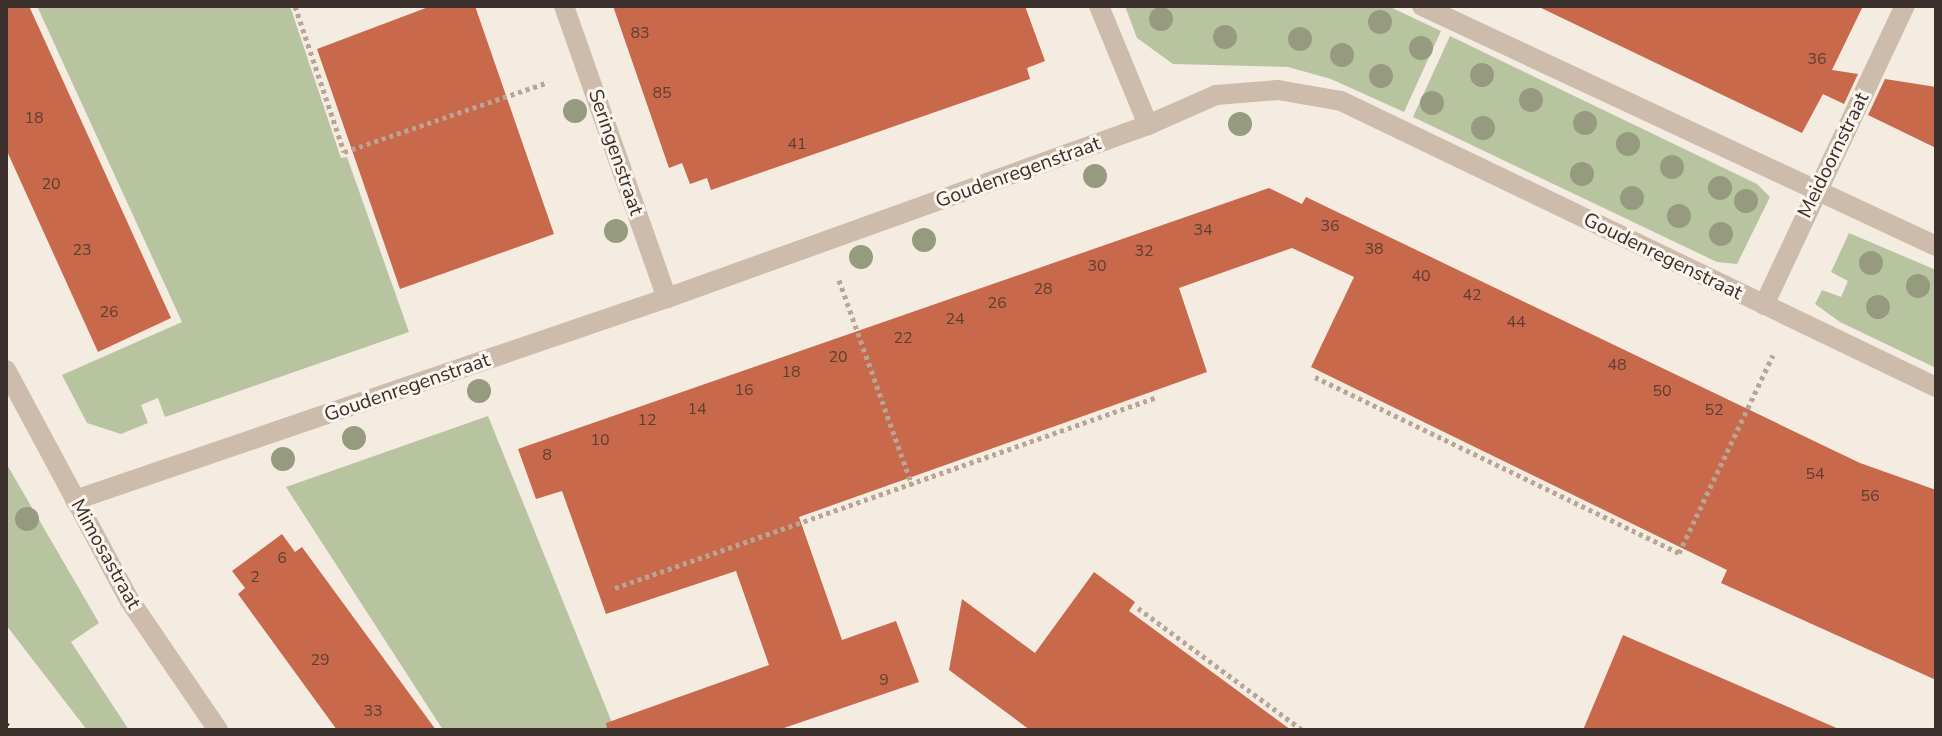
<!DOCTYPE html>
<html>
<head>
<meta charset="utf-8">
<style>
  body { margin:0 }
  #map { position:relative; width:1942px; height:736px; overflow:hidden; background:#f4ebe1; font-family:"Nunito Sans",sans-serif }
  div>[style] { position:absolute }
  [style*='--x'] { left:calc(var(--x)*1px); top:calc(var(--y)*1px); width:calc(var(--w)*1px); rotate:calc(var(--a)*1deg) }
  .green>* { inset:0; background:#b8c4a0 }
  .building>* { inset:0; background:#c8694b }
  .path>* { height:5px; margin-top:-2.5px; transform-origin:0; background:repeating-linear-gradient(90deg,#b9a596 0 4px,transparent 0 8px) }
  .minor>* { height:20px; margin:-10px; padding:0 10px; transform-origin:10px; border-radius:10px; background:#cdbbac }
  .rail>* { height:6px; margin-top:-3px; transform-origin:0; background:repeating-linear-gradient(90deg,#3b302b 0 2px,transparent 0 8px) }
  .trees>* { width:24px; height:24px; margin:-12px; border-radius:50%; background:#969b7f }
  span { translate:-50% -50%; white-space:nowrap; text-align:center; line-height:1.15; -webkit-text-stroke:6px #fbf5ee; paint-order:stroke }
  .number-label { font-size:16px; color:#5e3e33 }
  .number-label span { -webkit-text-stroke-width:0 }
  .street-label { font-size:20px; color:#3b302b }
  .frame { position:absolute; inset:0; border:8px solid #3b302b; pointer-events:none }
</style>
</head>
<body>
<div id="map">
  <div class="green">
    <i style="clip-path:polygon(37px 6px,290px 6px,341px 158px,347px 157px,409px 332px,165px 417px,158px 398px,141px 405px,148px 423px,121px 434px,87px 423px,62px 375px,182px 322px)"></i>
    <i style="clip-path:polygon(1125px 6px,1388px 6px,1441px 31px,1404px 112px,1331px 79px,1288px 67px,1173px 64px,1137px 38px)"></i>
    <i style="clip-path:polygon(1450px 36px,1757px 184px,1770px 197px,1737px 264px,1717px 262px,1413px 117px)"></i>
    <i style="clip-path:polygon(1849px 233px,1936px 270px,1936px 368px,1840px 322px,1815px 304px,1822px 290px,1841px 297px,1848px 281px,1831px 272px)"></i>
    <i style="clip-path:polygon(488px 416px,615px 730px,443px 730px,286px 487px)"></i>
    <i style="clip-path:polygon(6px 463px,99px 623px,71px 642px,129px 730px,87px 730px,6px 625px)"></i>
  </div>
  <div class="building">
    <i style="clip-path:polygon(6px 6px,29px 6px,171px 318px,98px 352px,6px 149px)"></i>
    <i style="clip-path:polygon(431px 6px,475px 6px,554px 234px,400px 289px,317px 49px)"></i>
    <i style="clip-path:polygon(613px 6px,1025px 6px,1045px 61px,1027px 68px,1030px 79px,711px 190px,707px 178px,690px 184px,682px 163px,669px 168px)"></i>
    <i style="clip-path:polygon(1537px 6px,1863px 6px,1832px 70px,1858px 74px,1844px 104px,1823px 94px,1802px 133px)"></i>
    <i style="clip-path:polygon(1885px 79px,1936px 87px,1936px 148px,1868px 115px)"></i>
    <i style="clip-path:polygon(1269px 188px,1302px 204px,1306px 197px,1860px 463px,1936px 490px,1936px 680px,1721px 583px,1727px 570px,1311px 367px,1354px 277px,1292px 248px,1179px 288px,1207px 372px,799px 517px,842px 640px,896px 621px,919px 682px,778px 730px,607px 730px,606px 723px,769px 665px,736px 571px,606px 614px,562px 491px,536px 499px,518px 449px)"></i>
    <i style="clip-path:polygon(282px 534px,295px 552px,302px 547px,436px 730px,337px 730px,238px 594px,245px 588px,232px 571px)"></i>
    <i style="clip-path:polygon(1094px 572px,1135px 602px,1129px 611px,1291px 730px,1030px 730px,949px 670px,962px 599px,1035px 653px)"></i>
    <i style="clip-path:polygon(1623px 635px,1841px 730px,1583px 730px)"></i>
  </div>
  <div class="path">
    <i style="--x:295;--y:6;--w:154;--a:71.4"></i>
    <i style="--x:344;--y:152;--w:216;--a:-18.9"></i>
    <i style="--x:839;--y:280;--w:218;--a:70.4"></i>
    <i style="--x:1315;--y:377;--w:404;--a:25.8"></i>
    <i style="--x:1679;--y:553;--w:219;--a:-64.6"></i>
    <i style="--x:615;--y:588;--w:575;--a:-19.41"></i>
    <i style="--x:1138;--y:608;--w:204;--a:36.6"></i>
  </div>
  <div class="minor">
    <i style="--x:564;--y:6;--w:310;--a:70.6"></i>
    <i style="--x:1099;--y:6;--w:129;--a:67.6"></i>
    <i style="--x:1422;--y:6;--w:567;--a:25.03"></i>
    <i style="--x:1764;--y:305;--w:331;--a:-64.8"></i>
    <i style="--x:6;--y:370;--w:262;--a:61.8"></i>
    <i style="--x:130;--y:601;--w:156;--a:55.7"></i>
    <i style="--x:75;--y:500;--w:626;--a:-18.84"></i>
    <i style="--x:667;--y:298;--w:511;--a:-19.78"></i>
    <i style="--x:1148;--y:125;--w:74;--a:-23.8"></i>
    <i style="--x:1216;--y:95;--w:62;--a:-4.6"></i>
    <i style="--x:1278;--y:90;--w:64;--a:9.9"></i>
    <i style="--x:1341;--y:101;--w:660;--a:25.67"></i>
  </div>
  <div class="rail">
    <i style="--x:6;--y:725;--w:6;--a:51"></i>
  </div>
  <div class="trees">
    <i style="left:1161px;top:19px"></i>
    <i style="left:1380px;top:22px"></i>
    <i style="left:1225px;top:37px"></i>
    <i style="left:1300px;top:39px"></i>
    <i style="left:1421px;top:48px"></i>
    <i style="left:1342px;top:55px"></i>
    <i style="left:1482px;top:75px"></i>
    <i style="left:1381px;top:76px"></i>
    <i style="left:1531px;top:100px"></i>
    <i style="left:1432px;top:103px"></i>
    <i style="left:575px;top:111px"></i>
    <i style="left:1585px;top:123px"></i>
    <i style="left:1240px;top:124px"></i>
    <i style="left:1483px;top:128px"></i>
    <i style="left:1628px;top:144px"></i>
    <i style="left:1672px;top:167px"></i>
    <i style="left:1582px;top:174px"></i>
    <i style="left:1095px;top:176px"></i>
    <i style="left:1720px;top:188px"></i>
    <i style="left:1632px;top:198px"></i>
    <i style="left:1746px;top:201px"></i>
    <i style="left:1679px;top:216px"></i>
    <i style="left:616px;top:231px"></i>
    <i style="left:1721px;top:234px"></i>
    <i style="left:924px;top:240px"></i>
    <i style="left:861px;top:257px"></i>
    <i style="left:1871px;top:263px"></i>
    <i style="left:1918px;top:286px"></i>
    <i style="left:1878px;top:307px"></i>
    <i style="left:479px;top:391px"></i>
    <i style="left:354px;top:438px"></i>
    <i style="left:283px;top:459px"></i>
    <i style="left:27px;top:519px"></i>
  </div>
  <div class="number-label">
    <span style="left:640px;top:33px">83</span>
    <span style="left:1817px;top:59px">36</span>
    <span style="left:662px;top:93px">85</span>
    <span style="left:34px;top:118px">18</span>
    <span style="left:797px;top:144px">41</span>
    <span style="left:51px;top:184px">20</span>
    <span style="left:1330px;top:226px">36</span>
    <span style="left:1203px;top:230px">34</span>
    <span style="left:1374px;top:249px">38</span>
    <span style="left:82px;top:250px">23</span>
    <span style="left:1144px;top:251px">32</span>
    <span style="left:1097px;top:266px">30</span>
    <span style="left:1421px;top:276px">40</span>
    <span style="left:1043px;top:289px">28</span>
    <span style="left:1472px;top:295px">42</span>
    <span style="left:997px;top:303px">26</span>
    <span style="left:109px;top:312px">26</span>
    <span style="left:955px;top:319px">24</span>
    <span style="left:1516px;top:322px">44</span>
    <span style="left:903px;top:338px">22</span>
    <span style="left:838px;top:357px">20</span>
    <span style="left:1617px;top:365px">48</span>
    <span style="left:791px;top:372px">18</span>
    <span style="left:744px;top:390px">16</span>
    <span style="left:1662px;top:391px">50</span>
    <span style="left:697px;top:409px">14</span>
    <span style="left:1714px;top:410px">52</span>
    <span style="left:647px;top:420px">12</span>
    <span style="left:600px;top:440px">10</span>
    <span style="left:547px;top:455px">8</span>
    <span style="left:1815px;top:474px">54</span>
    <span style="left:1870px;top:496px">56</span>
    <span style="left:282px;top:558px">6</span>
    <span style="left:255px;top:577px">2</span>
    <span style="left:320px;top:660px">29</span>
    <span style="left:884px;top:680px">9</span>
    <span style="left:373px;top:711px">33</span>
  </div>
  <div class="street-label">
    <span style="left:616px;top:152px;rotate:71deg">Seringenstraat</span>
    <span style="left:1833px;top:155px;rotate:-64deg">Meidoornstraat</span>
    <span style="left:1018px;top:172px;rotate:-20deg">Goudenregenstraat</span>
    <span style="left:1663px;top:256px;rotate:26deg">Goudenregenstraat</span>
    <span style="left:407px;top:387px;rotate:-19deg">Goudenregenstraat</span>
    <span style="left:106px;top:554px;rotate:61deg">Mimosastraat</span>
  </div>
  <div class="frame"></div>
</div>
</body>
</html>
